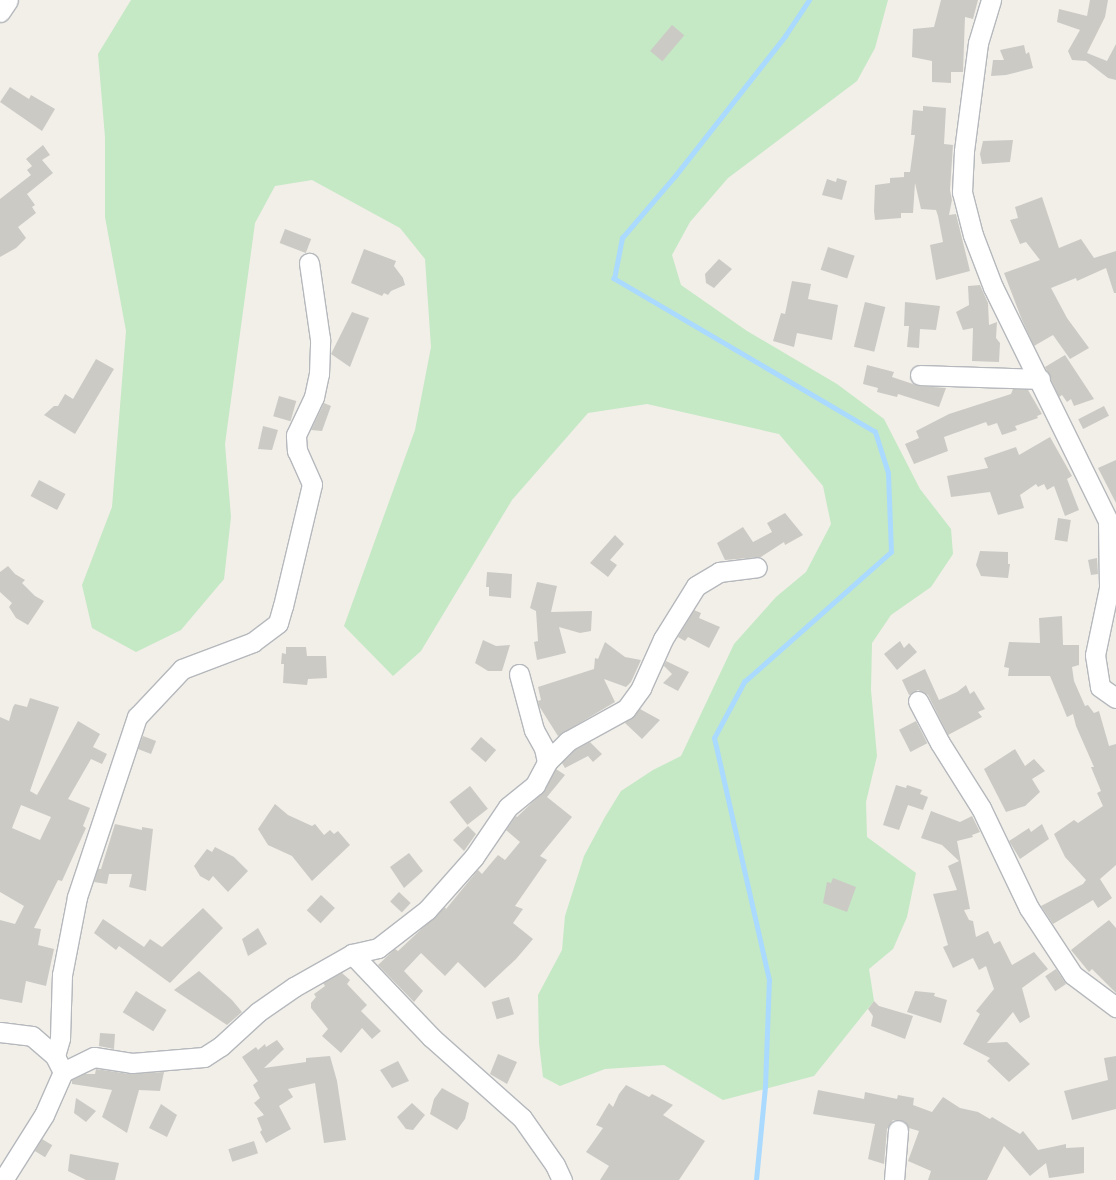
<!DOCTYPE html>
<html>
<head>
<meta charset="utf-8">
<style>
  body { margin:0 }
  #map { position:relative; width:1116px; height:1180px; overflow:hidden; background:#f1efe8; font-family:"Noto Sans",sans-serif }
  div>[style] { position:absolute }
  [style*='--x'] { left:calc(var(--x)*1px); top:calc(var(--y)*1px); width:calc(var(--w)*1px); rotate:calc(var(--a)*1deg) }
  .green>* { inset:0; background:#c5e8c5 }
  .stream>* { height:4.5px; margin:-2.25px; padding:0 2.25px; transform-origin:2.25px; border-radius:2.25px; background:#aadaff }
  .building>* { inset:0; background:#cccac5; transform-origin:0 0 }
  .roads { filter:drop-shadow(1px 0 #b5b8bc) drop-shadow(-1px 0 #b5b8bc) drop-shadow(0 1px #b5b8bc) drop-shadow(0 -1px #b5b8bc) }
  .minor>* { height:19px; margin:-9.5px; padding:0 9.5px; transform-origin:9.5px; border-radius:9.5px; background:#fff }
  span { translate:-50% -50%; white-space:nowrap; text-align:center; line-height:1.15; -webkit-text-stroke:5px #fff; paint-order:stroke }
</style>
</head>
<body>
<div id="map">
  <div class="green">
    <i style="clip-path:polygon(131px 0,888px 0,875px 48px,857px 81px,728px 178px,690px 222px,672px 255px,681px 285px,747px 331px,837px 384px,884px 419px,920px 489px,951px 529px,953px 554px,931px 587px,891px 615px,872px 643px,871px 690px,877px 756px,866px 802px,867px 837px,916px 873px,907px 917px,893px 949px,869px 969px,874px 1001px,814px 1076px,723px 1100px,664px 1065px,605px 1069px,560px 1086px,543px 1077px,539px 1043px,538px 995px,562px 950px,565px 916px,584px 856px,605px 817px,621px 791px,653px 770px,681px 756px,734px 644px,776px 597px,806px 572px,831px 524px,823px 486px,779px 434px,647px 404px,588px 413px,512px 500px,421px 651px,393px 676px,344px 626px,415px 430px,431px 347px,425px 259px,400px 228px,312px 180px,275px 186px,255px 223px,225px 444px,231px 517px,224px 579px,181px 630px,136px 652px,92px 628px,82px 585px,112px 507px,126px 331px,105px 217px,105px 137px,98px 54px)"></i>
  </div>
  <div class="stream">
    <i style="--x:756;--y:1180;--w:93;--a:-84.5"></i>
    <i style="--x:765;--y:1087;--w:107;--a:-87.9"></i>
    <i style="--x:769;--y:980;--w:248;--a:-102.8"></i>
    <i style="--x:714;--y:738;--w:64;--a:-61.8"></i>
    <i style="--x:744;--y:682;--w:196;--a:-41.5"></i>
    <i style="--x:891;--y:552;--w:79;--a:-92.2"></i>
    <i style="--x:888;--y:473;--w:43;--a:-107.6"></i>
    <i style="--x:875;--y:432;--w:303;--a:-149.6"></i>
    <i style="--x:614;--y:279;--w:42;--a:-79"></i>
    <i style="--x:622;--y:238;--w:82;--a:-49.5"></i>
    <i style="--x:675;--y:176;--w:178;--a:-51.8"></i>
    <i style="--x:785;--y:36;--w:43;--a:-56.3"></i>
  </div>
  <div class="building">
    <i style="clip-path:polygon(941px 0,978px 0,973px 19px,965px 17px,963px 72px,951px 72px,951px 83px,932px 82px,932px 61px,912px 57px,913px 29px,934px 27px)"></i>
    <i style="clip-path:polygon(1090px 0,1108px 0,1105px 17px,1087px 53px,1107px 61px,1116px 44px,1116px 80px,1108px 78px,1086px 61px,1072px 60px,1068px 51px,1080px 30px,1057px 22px,1059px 9px,1087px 16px)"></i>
    <i style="left:672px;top:25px;width:16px;height:34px;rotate:40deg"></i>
    <i style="clip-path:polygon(1024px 45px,1026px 54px,1029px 52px,1033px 68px,1006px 75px,991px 76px,993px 60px,1004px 60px,1000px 50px)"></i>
    <i style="clip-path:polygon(10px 87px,29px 99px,31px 95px,55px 109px,42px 131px,0 102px)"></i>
    <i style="clip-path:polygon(923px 106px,946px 108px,944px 144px,953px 145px,950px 190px,952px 200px,949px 215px,956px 214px,970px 271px,936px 280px,930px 245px,943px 242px,938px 216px,936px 210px,921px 209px,915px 183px,913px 213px,901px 213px,901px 218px,875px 220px,874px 211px,875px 185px,890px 183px,890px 178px,904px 177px,904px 172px,910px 172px,915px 135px,911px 135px,913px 110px,923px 111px)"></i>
    <i style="clip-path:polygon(1013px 140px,1010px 162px,982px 164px,980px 154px,983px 141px)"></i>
    <i style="clip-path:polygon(43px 145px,50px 155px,42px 160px,53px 173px,27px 194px,35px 205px,32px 207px,36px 213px,18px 227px,26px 238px,16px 248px,0 257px,0 199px,31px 175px,27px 170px,32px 166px,26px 159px)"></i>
    <i style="clip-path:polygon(837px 178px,847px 181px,842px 200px,822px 195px,827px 179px,836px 182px)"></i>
    <i style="clip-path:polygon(1042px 197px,1059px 248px,1081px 239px,1094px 258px,1116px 251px,1116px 293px,1114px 293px,1106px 268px,1077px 281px,1076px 278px,1051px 288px,1067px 318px,1089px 348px,1070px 359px,1053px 335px,1034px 346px,1022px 320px,1004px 273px,1040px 260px,1026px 242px,1020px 244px,1010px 220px,1018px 218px,1015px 207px)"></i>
    <i style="left:285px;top:229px;width:28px;height:15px;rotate:21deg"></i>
    <i style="left:828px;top:247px;width:28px;height:24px;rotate:18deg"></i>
    <i style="clip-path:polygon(364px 249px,396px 261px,394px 266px,403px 278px,405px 285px,391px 291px,388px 295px,384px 293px,382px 296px,351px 283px)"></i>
    <i style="clip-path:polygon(719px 259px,732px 269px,714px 288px,706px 283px,705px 274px)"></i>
    <i style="clip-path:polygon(792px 281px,811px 284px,808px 299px,838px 305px,832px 340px,797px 333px,794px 347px,773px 341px,781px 313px,785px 314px)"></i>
    <i style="clip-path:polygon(980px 285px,988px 303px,989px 325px,997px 322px,996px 338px,1000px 343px,999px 362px,972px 361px,973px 328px,963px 330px,956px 312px,969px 305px,968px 286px)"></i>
    <i style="left:865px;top:302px;width:21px;height:46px;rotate:14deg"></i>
    <i style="clip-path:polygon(905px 302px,940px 306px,936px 330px,920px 329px,919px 348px,907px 347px,909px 326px,904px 326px)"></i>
    <i style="clip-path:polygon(352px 312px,369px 318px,350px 367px,331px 354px)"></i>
    <i style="clip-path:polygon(1065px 355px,1094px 399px,1074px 406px,1071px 399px,1067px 402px,1062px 395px,1059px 397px,1045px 367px)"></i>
    <i style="clip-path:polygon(96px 359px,114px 369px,75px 434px,44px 415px,54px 406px,58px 406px,65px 394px,73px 399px)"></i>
    <i style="clip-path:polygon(867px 365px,894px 372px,892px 377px,919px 386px,946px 388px,939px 407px,898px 394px,897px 397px,877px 392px,878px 388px,863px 384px)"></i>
    <i style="clip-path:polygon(1013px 389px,1028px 390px,1042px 414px,1037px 416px,1038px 418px,1015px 426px,1017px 430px,1002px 435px,997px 423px,988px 426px,986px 422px,944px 437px,948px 451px,914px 464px,905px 444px,919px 438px,916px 431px,949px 414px,1011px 394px)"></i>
    <i style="left:279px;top:396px;width:18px;height:21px;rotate:16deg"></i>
    <i style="clip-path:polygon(324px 403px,331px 406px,322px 431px,311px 430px)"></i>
    <i style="left:1104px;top:406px;width:11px;height:29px;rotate:63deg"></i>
    <i style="clip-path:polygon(263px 426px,278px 430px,272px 450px,258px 449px)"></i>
    <i style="clip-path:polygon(1050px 437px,1072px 476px,1067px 479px,1079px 510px,1065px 516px,1054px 486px,1047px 490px,1044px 484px,1038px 487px,1036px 484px,1020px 495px,1024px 508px,998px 515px,990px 492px,951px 497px,947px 476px,988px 468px,984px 458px,1016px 447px,1019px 455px)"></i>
    <i style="clip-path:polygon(1116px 460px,1116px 503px,1098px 468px)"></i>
    <i style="left:39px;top:480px;width:30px;height:18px;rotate:28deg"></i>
    <i style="clip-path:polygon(785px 513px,803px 535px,785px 545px,784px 542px,761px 557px,725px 560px,717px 543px,743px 527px,753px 542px,772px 532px,767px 523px)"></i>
    <i style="left:1058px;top:518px;width:13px;height:22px;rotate:9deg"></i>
    <i style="clip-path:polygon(615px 535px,624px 544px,610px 560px,617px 565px,608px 577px,590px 563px)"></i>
    <i style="clip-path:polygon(980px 551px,1008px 552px,1008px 564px,1010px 564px,1008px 578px,981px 576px,976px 565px)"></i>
    <i style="clip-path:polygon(1097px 558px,1098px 574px,1091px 575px,1088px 560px)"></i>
    <i style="clip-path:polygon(8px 566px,15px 574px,25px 580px,22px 583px,35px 596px,44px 601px,28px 625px,16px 618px,9px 607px,12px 603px,0 592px,0 572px)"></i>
    <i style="clip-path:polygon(487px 572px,512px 574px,511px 598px,489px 596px,489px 587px,486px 587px)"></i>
    <i style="clip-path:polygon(537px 582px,557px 586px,551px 612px,592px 611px,591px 631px,580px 633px,559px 627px,566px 653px,537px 660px,534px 642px,538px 641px,536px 611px,530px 608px)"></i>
    <i style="clip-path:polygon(694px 610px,701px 613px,699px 618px,720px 627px,709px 648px,688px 637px,685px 641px,678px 637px)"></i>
    <i style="clip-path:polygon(1062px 616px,1063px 645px,1079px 645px,1079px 665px,1072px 667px,1074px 681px,1085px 706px,1088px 705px,1094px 713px,1099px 711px,1109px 746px,1116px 744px,1116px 865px,1100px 879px,1112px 898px,1098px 908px,1093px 900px,1053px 924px,1041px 906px,1083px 884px,1086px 880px,1065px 857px,1054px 834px,1074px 820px,1078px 823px,1103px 806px,1097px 793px,1101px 791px,1091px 767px,1094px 767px,1076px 726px,1073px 714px,1067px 717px,1050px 676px,1008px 676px,1009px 668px,1004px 667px,1009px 642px,1040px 643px,1039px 618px)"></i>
    <i style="clip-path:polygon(483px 640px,496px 646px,510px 645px,502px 671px,488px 671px,475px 663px)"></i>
    <i style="clip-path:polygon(900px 641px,904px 648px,909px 643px,917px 652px,897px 670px,884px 654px)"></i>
    <i style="clip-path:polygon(605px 642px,625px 657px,641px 660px,631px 682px,626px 687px,604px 679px,615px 702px,558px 736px,539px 706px,538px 701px,541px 700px,538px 687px,594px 669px,595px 658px,598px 659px)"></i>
    <i style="clip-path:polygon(286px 647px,306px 647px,307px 656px,326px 656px,327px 678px,308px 679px,307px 685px,283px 683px,284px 664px,281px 664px,282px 653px,286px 654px)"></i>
    <i style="clip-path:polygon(666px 661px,689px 672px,678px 691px,663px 683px,672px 674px,664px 666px,663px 667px)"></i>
    <i style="clip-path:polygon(925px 669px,939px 700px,957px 692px,966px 685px,970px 694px,974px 691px,985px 709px,978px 712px,982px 717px,948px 735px,928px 695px,918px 690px,909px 695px,902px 680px)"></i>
    <i style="clip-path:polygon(evenodd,30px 698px,59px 707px,30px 791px,37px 795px,78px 721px,100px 734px,93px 747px,107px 754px,102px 764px,91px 759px,68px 799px,90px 808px,83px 826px,86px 828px,62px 881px,58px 880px,34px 928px,41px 929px,38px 945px,54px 949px,46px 986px,26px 981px,22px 1003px,0 999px,0 920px,15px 924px,24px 906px,0 892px,0 717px,9px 721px,13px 707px,15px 704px,27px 707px,30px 698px,21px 805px,51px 817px,40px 840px,12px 828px,21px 805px)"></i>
    <i style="clip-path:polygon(640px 709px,660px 720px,642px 739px,625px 723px)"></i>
    <i style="left:916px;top:721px;width:25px;height:19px;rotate:63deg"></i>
    <i style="left:143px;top:736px;width:14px;height:14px;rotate:21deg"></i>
    <i style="left:481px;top:737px;width:20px;height:16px;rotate:41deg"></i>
    <i style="clip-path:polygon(590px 742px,602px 754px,593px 762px,588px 756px,565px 768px,562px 763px,575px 750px)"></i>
    <i style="clip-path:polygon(1015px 749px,1025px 766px,1034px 759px,1045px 771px,1032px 779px,1040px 792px,1025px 806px,1006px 812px,984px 769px)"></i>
    <i style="clip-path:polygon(556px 769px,565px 775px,547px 797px,572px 817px,540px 856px,547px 860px,515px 906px,523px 909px,513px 923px,533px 939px,516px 959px,485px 988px,458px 962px,445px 976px,421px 953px,404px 971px,423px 991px,414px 1002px,378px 965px,395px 949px,398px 951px,445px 907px,446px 909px,478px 870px,482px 874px,498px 855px,505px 860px,520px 842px,506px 830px,516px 816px,517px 817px,542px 793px)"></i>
    <i style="clip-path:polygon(896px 785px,906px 788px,907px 785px,922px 790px,920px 794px,928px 797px,923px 810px,908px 805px,899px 830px,883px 825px)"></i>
    <i style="left:470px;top:786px;width:29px;height:26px;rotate:52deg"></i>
    <i style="clip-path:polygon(275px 804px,288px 815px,312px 826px,315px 824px,324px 835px,330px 830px,334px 834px,338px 831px,350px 845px,312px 881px,292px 856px,268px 845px,258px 829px)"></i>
    <i style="clip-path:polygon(931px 811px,960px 822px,972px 816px,980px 832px,972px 835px,973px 837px,957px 841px,970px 909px,964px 910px,961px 904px,969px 920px,973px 921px,976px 937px,988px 931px,994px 944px,1000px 941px,1012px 965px,1034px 952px,1048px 969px,1022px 988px,1030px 1017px,1020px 1023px,1013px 1012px,987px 1043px,1007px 1042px,1030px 1064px,1009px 1082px,987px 1061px,990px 1058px,963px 1044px,980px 1014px,976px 1011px,994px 989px,986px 966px,979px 970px,973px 958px,953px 968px,943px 947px,948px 945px,933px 894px,957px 890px,948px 866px,959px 861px,942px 845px,921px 838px)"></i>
    <i style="clip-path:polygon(115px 824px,142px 830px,142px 827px,153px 829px,146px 891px,129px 887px,132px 874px,109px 874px,107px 884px,94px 882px,98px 869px,101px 869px)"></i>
    <i style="clip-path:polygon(1042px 824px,1049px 839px,1020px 859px,1009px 841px,1029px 828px,1031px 832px)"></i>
    <i style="clip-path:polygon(468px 826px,476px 834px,464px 851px,453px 840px)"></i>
    <i style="clip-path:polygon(215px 847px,234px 857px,248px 871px,228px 892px,213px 876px,209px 881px,200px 876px,194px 866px,207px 849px,212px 852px)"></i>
    <i style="clip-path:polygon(409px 853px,423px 871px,404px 888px,390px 867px)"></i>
    <i style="clip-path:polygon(833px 878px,856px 887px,847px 912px,823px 903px,827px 882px,831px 883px)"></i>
    <i style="left:399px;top:892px;width:16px;height:13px;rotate:43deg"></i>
    <i style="left:321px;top:895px;width:19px;height:21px;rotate:43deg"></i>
    <i style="clip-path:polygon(203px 908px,223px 928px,170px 983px,119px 946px,116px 950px,94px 933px,103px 919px,144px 947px,150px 939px,162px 947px)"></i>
    <i style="clip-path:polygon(1109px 920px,1116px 928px,1116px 993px,1092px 969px,1089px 972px,1071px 950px)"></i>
    <i style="clip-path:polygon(258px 928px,267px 944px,248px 956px,242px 939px)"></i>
    <i style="left:1056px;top:969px;width:18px;height:13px;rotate:56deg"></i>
    <i style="clip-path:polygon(199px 971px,232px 1000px,242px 1012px,227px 1025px,174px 990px)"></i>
    <i style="clip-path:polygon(342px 973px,350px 980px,347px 984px,367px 1005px,361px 1011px,381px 1031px,372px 1039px,362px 1028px,341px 1053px,322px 1036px,328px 1029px,311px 1008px,311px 1003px,316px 997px,314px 994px,325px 986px,323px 983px)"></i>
    <i style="left:136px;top:991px;width:36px;height:25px;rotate:32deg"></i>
    <i style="clip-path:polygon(915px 991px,935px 993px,934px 996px,947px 1000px,941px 1023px,907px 1012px)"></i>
    <i style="left:509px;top:997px;width:18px;height:18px;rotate:74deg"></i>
    <i style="clip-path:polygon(874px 1001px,879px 1006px,913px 1016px,905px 1039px,871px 1026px,873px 1016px,868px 1009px)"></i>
    <i style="clip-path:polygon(100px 1033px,115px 1034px,114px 1049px,99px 1046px)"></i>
    <i style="clip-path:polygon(277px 1040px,284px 1049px,264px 1068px,306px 1062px,306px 1058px,330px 1056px,337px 1081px,346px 1140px,324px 1143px,315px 1083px,288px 1089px,293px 1097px,279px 1106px,291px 1129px,266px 1143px,260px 1132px,262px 1130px,257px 1118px,264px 1115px,254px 1103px,260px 1098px,253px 1085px,258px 1081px,242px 1057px,256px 1047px,258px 1050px,265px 1044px,266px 1047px)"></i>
    <i style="clip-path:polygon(498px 1054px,517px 1062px,507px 1084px,490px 1074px)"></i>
    <i style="clip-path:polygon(1116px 1056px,1116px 1109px,1072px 1120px,1064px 1091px,1108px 1080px,1104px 1058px)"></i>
    <i style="clip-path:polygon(398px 1061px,409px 1081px,392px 1088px,380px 1070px)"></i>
    <i style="clip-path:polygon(96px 1069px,130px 1074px,164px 1072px,160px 1091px,139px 1090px,127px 1133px,102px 1117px,112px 1090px,72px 1084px,72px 1080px,85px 1074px,95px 1074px)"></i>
    <i style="clip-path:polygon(626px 1085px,649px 1097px,652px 1094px,673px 1105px,663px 1115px,705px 1141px,679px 1180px,600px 1180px,609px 1166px,586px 1152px,603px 1128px,596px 1125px,609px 1103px,613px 1107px,619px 1094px)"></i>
    <i style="clip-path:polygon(442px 1088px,469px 1103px,465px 1119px,457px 1130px,430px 1114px,434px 1099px)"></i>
    <i style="clip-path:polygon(818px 1090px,864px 1099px,865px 1092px,897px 1099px,898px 1095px,914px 1098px,913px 1105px,932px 1112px,943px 1097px,960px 1108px,978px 1112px,990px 1119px,992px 1117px,1020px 1134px,1023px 1131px,1038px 1150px,1066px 1144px,1066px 1148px,1084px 1147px,1084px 1173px,1049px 1178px,1046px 1163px,1030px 1176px,1004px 1146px,987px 1180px,928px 1180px,931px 1171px,908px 1161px,919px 1131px,909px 1128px,904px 1121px,893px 1120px,887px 1129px,884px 1164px,868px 1159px,875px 1124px,813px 1114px)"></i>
    <i style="clip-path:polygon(76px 1098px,96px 1111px,86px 1122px,74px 1113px)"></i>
    <i style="clip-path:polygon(412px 1103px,425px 1115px,413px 1130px,406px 1129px,397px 1117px)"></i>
    <i style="clip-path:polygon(161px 1104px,177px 1115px,167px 1137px,149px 1128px)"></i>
    <i style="left:42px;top:1139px;width:12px;height:14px;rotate:31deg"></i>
    <i style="left:254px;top:1141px;width:13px;height:27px;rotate:72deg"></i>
    <i style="clip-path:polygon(70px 1154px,119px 1163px,115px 1180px,86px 1180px,68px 1171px)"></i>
  </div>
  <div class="roads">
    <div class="minor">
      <i style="--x:991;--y:0;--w:45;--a:106.8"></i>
      <i style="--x:978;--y:43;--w:109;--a:97.4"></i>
      <i style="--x:964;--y:151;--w:41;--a:92.8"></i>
      <i style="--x:962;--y:192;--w:44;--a:75.7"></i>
      <i style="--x:973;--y:235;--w:56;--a:69"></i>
      <i style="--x:993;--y:287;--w:261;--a:63.8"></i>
      <i style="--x:1108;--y:521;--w:67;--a:89.1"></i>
      <i style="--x:1109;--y:588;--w:68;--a:101.8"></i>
      <i style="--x:1095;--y:655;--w:32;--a:81"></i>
      <i style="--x:1100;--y:687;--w:19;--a:35"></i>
      <i style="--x:0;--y:12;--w:14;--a:-56"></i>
      <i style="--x:920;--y:375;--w:120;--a:1.9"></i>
      <i style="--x:918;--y:701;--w:47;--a:62.4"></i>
      <i style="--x:940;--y:743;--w:77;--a:57.8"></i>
      <i style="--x:981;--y:808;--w:111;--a:64.4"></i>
      <i style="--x:1029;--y:908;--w:80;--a:56.7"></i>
      <i style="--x:1073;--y:975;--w:54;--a:36.7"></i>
      <i style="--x:547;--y:762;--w:30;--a:-45"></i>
      <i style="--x:568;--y:741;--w:66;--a:-28.9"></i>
      <i style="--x:626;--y:709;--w:26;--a:-54"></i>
      <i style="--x:641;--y:688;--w:54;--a:-65.8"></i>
      <i style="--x:663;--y:639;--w:62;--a:-58.1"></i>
      <i style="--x:696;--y:586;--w:27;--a:-31"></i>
      <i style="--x:719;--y:572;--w:38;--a:-7"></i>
      <i style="--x:352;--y:954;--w:115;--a:46.4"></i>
      <i style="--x:431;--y:1037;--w:122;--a:41.7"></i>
      <i style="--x:522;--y:1118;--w:57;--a:54.9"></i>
      <i style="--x:555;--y:1165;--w:17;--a:65"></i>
      <i style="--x:0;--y:1032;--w:32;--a:7"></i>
      <i style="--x:32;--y:1036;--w:30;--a:41"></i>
      <i style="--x:63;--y:1072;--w:18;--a:-117"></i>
      <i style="--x:55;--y:1056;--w:19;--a:-74"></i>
      <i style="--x:60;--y:1038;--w:63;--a:-88.2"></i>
      <i style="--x:62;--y:975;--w:79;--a:-79.1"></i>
      <i style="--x:77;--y:897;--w:190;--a:-71.6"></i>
      <i style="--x:137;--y:717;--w:66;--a:-46.8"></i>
      <i style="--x:182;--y:669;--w:76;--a:-20.8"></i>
      <i style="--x:253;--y:642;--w:31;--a:-37"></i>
      <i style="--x:278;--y:623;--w:18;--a:-74"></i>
      <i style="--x:283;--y:606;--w:125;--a:-76.6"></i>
      <i style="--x:312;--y:484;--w:36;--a:-114"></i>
      <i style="--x:297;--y:451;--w:16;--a:-94"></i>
      <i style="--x:296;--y:435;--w:42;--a:-64.7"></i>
      <i style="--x:314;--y:397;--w:24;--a:-78"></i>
      <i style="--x:319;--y:374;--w:35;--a:-88"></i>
      <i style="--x:320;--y:339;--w:77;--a:-98.2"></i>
      <i style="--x:3;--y:1180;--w:77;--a:-57.8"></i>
      <i style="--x:44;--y:1115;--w:47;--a:-66.2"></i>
      <i style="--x:63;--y:1072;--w:34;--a:-26"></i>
      <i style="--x:94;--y:1057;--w:38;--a:9"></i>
      <i style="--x:132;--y:1063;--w:72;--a:-4.8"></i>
      <i style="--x:204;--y:1057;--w:20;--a:-33"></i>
      <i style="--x:221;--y:1046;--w:50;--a:-42.6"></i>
      <i style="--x:258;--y:1012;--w:44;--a:-34.8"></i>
      <i style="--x:294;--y:987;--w:67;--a:-29.6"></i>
      <i style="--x:352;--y:954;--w:27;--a:-13"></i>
      <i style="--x:378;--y:948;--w:62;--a:-37.8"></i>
      <i style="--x:427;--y:910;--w:71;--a:-48.4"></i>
      <i style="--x:474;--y:857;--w:60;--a:-55.8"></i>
      <i style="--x:508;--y:807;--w:35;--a:-39"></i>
      <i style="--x:535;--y:785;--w:26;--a:-62"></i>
      <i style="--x:547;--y:762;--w:14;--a:-102"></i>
      <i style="--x:544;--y:748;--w:21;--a:-119"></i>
      <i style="--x:534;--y:730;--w:58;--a:-105"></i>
      <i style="--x:894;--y:1180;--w:50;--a:-85.4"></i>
    </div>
  </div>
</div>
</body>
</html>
